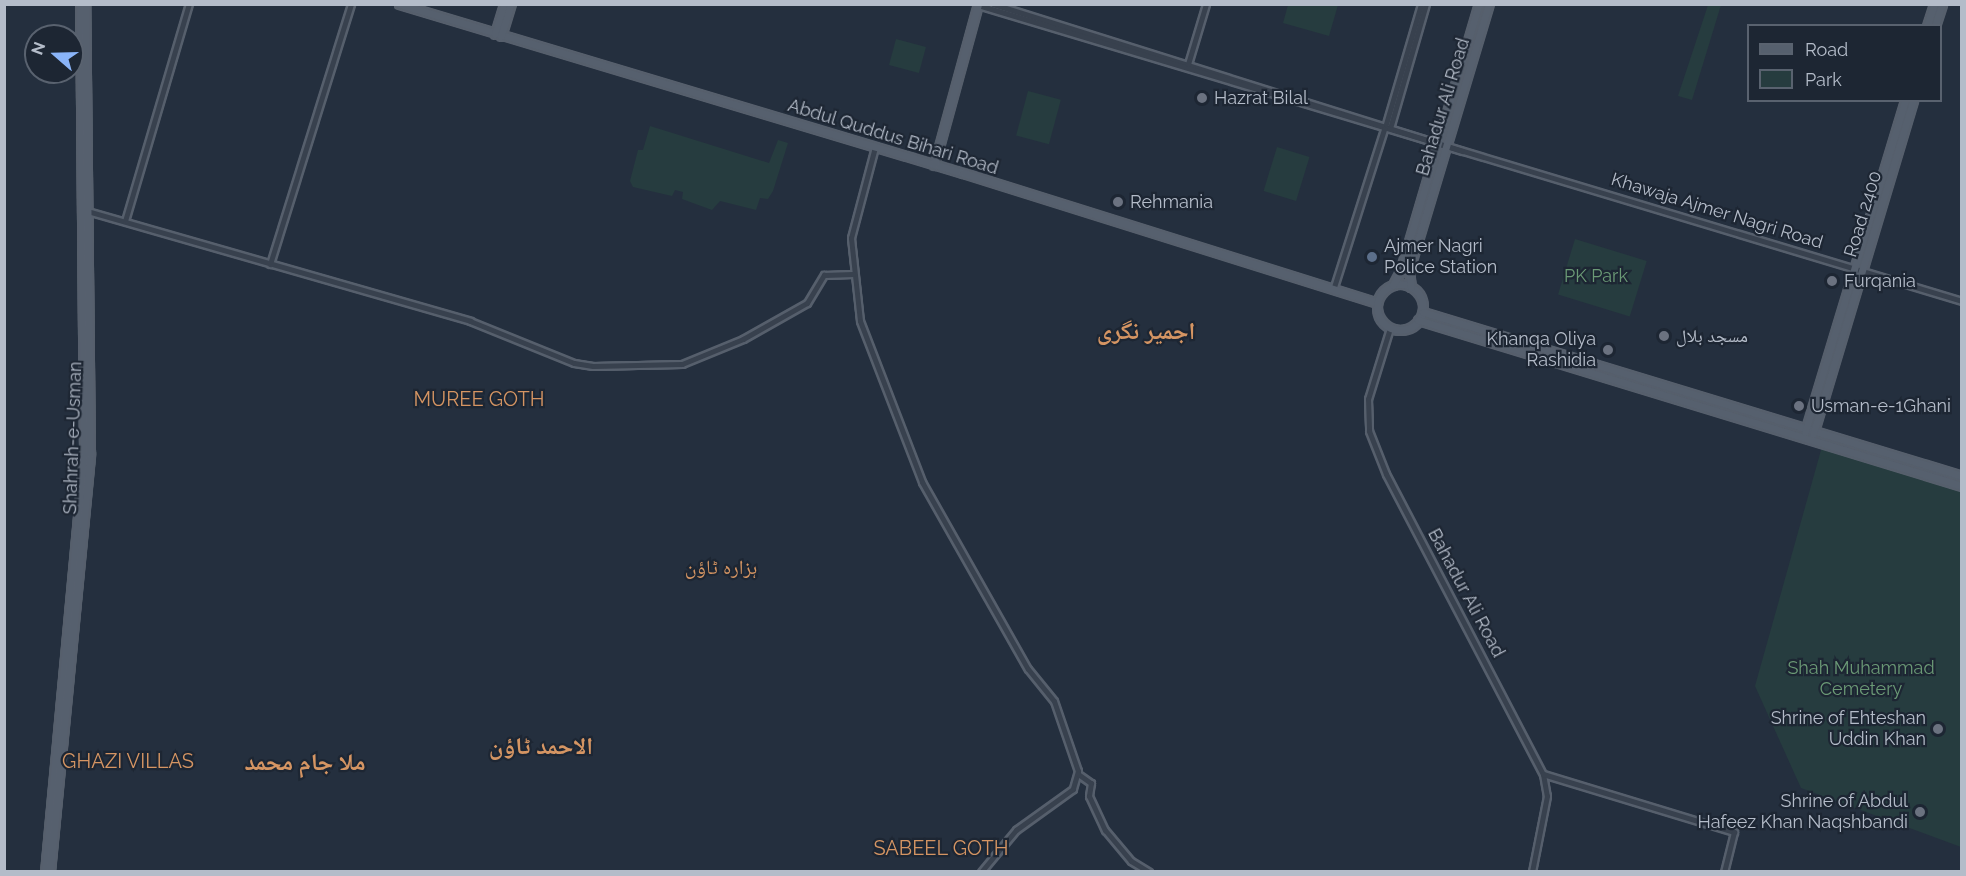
<!DOCTYPE html>
<html>
<head>
<meta charset="utf-8">
<style>
  body { margin:0 }
  #map { position:relative; width:1966px; height:876px; overflow:hidden; background:#242f3e; font-family:Raleway,"Noto Naskh Arabic",sans-serif }
  div>[style] { position:absolute }
  [style*='--x'] { left:calc(var(--x)*1px); top:calc(var(--y)*1px); width:calc(var(--w)*1px); rotate:calc(var(--a)*1deg) }
  .green>* { inset:0; background:#263c3f; transform-origin:0 0 }
  .roads { filter:drop-shadow(2px 0 #565f6c) drop-shadow(-2px 0 #565f6c) drop-shadow(0 2px #565f6c) drop-shadow(0 -2px #565f6c) }
  .minor>* { height:5px; margin:-2.5px; padding:0 2.5px; transform-origin:2.5px; border-radius:2.5px; background:#38414e }
  .major>* { height:7px; margin:-3.5px; padding:0 3.5px; transform-origin:3.5px; border-radius:3.5px; background:#56606e }
  .major>.ring { margin:-3.5px; padding:0; box-sizing:content-box; background:none; border:7px solid #56606e; border-radius:50% }
  .dots>* { width:16px; height:16px; translate:-50% -50%; box-sizing:border-box; border:3px solid #1d2633; border-radius:50% }
  span { translate:-50% -50%; white-space:nowrap; text-align:center; line-height:1.15; -webkit-text-stroke:4.5px #1d2633; paint-order:stroke }
  .poi-label { font-size:18px; color:#b4bcc9 }
  .left { translate:0 -50%; text-align:left }
  .right { translate:-100% -50%; text-align:right }
  .street-label { font-size:18px; color:#b4bcc9 }
  .park-label { font-size:18px; color:#6b9a76 }
  .neighbourhood-label { font-size:20px; color:#d59563 }
  .district-label { font-size:24px; color:#d59563; font-weight:700 }
  .frame { position:absolute; inset:0; border:6px solid #b4bcc9; pointer-events:none }
  .legend { position:absolute; left:1747px; top:24px; width:195px; height:78px; box-sizing:border-box; background:#1d2633; border:2px solid #59626f; margin:0; padding:8px 10px; list-style:none; font-size:18px; color:#b4bcc9 }
  .legend li { display:flex; align-items:center; gap:12px; height:30px }
  .legend b { width:30px; border:2px solid #59626f }
  .north { position:absolute; left:24px; top:24px; width:60px; height:60px; box-sizing:border-box; background:#1d2633; border:2px solid #59626f; border-radius:50%; rotate:290deg; font-size:16px; font-weight:700; line-height:24px; text-align:center; color:#b4bcc9 }
  .north::after { content:''; display:block; margin:auto; width:21px; height:27px; background:#8ab4f8; clip-path:polygon(50% 0,100% 100%,50% 72%,0 100%) }
</style>
</head>
<body>
<div id="map">
  <div class="green">
    <i style="clip-path:polygon(1288px 5px,1338px 5px,1329px 36px,1283px 23px)"></i>
    <i style="clip-path:polygon(1708px 5px,1721px 5px,1692px 100px,1678px 96px)"></i>
    <i style="left:896px;top:39px;width:31px;height:27px;rotate:15deg"></i>
    <i style="left:1028px;top:91px;width:34px;height:46px;rotate:15deg"></i>
    <i style="clip-path:polygon(650px 126px,769px 163px,778px 140px,788px 143px,773px 191px,768px 199px,760px 198px,756px 210px,720px 201px,712px 210px,682px 199px,683px 192px,675px 190px,672px 196px,633px 187px,630px 181px,638px 150px,643px 150px)"></i>
    <i style="left:1277px;top:147px;width:34px;height:46px;rotate:17deg"></i>
    <i style="left:1575px;top:239px;width:75px;height:58px;rotate:17deg"></i>
    <i style="clip-path:polygon(1823px 443px,1961px 485px,1961px 847px,1801px 788px,1755px 686px)"></i>
  </div>
  <div class="roads">
    <div class="minor">
      <i style="--x:993;--y:4;--w:492;--a:17.4"></i>
      <i style="--x:978;--y:5;--w:1028;--a:16.74"></i>
      <i style="--x:1188;--y:64;--w:63;--a:-73.3"></i>
      <i style="--x:1386;--y:124;--w:125;--a:-73.7"></i>
      <i style="--x:1391;--y:125;--w:126;--a:-73.9"></i>
      <i style="--x:875;--y:147;--w:94;--a:104.8"></i>
      <i style="--x:851;--y:238;--w:83;--a:83.8"></i>
      <i style="--x:860;--y:321;--w:173;--a:68.9"></i>
      <i style="--x:922;--y:482;--w:215;--a:60.5"></i>
      <i style="--x:1028;--y:669;--w:41;--a:50.9"></i>
      <i style="--x:1054;--y:701;--w:74;--a:71.1"></i>
      <i style="--x:1078;--y:771;--w:19;--a:106"></i>
      <i style="--x:1073;--y:789;--w:70;--a:144.3"></i>
      <i style="--x:1016;--y:830;--w:55;--a:129.8"></i>
      <i style="--x:84;--y:210;--w:402;--a:16"></i>
      <i style="--x:470;--y:321;--w:112;--a:22"></i>
      <i style="--x:574;--y:363;--w:19;--a:9"></i>
      <i style="--x:593;--y:366;--w:89;--a:-1.3"></i>
      <i style="--x:682;--y:364;--w:66;--a:-22.3"></i>
      <i style="--x:743;--y:339;--w:73;--a:-29.4"></i>
      <i style="--x:807;--y:303;--w:33;--a:-59"></i>
      <i style="--x:824;--y:275;--w:29;--a:-2"></i>
      <i style="--x:125;--y:221;--w:226;--a:-73.6"></i>
      <i style="--x:270;--y:264;--w:272;--a:-72.7"></i>
      <i style="--x:1334;--y:287;--w:166;--a:-72.4"></i>
      <i style="--x:1390;--y:328;--w:74;--a:107.2"></i>
      <i style="--x:1368;--y:399;--w:32;--a:88"></i>
      <i style="--x:1369;--y:431;--w:46;--a:68.4"></i>
      <i style="--x:1386;--y:474;--w:339;--a:62.4"></i>
      <i style="--x:1543;--y:774;--w:22;--a:80"></i>
      <i style="--x:1547;--y:796;--w:77;--a:101.2"></i>
      <i style="--x:1078;--y:774;--w:16;--a:35"></i>
      <i style="--x:1091;--y:783;--w:13;--a:99"></i>
      <i style="--x:1089;--y:796;--w:38;--a:65"></i>
      <i style="--x:1105;--y:830;--w:40;--a:50"></i>
      <i style="--x:1131;--y:861;--w:21;--a:31"></i>
      <i style="--x:1543;--y:774;--w:200;--a:16.9"></i>
      <i style="--x:1734;--y:832;--w:41;--a:104"></i>
    </div>
    <div class="major">
      <i style="--x:399;--y:4;--w:589;--a:16.68"></i>
      <i style="--x:963;--y:173;--w:434;--a:17.4"></i>
      <i style="--x:1927;--y:26;--w:23;--a:-72"></i>
      <i style="--x:1935;--y:26;--w:23;--a:-72"></i>
      <i style="--x:495;--y:34;--w:31;--a:-73"></i>
      <i style="--x:501;--y:36;--w:34;--a:-73"></i>
      <i style="--x:934;--y:165;--w:167;--a:-74.7"></i>
      <i class="ring" style="left:1377px;top:284px;width:39px;height:39px"></i>
      <i style="--x:1393;--y:285;--w:15;--a:-62"></i>
      <i style="--x:1400;--y:272;--w:279;--a:-73.6"></i>
      <i style="--x:1411;--y:287;--w:17;--a:-97"></i>
      <i style="--x:1409;--y:270;--w:278;--a:-73.3"></i>
      <i style="--x:1423;--y:312;--w:563;--a:16.92"></i>
      <i style="--x:1418;--y:320;--w:569;--a:16.97"></i>
      <i style="--x:1805;--y:432;--w:347;--a:-73.2"></i>
      <i style="--x:1813;--y:434;--w:349;--a:-73.3"></i>
      <i style="--x:45;--y:872;--w:422;--a:-84.7"></i>
      <i style="--x:84;--y:452;--w:448;--a:-90.5"></i>
      <i style="--x:50;--y:872;--w:420;--a:-84.5"></i>
      <i style="--x:90;--y:454;--w:450;--a:-90.6"></i>
    </div>
  </div>
  <div class="dots">
    <i style="left:1202px;top:98px;background:#6b7280"></i>
    <i style="left:1118px;top:202px;background:#6b7280"></i>
    <i style="left:1372px;top:257px;background:#5c6f8a"></i>
    <i style="left:1832px;top:281px;background:#6b7280"></i>
    <i style="left:1664px;top:336px;background:#6b7280"></i>
    <i style="left:1608px;top:350px;background:#6b7280"></i>
    <i style="left:1799px;top:406px;background:#6b7280"></i>
    <i style="left:1938px;top:729px;background:#6b7280"></i>
    <i style="left:1920px;top:812px;background:#6b7280"></i>
  </div>
  <div class="poi-label">
    <span class="left" style="left:1214px;top:98px">Hazrat Bilal</span>
    <span class="left" style="left:1130px;top:202px">Rehmania</span>
    <span class="left" style="left:1384px;top:257px">Ajmer Nagri<br>Police Station</span>
    <span class="left" style="left:1844px;top:281px">Furqania</span>
    <span class="left" style="left:1676px;top:336px">مسجد بلال</span>
    <span class="right" style="left:1596px;top:350px">Khanqa Oliya<br>Rashidia</span>
    <span class="left" style="left:1811px;top:406px">Usman-e-1Ghani</span>
    <span class="right" style="left:1926px;top:729px">Shrine of Ehteshan<br>Uddin Khan</span>
    <span class="right" style="left:1908px;top:812px">Shrine of Abdul<br>Hafeez Khan Naqshbandi</span>
  </div>
  <div class="street-label">
    <span style="left:1443px;top:107px;rotate:-73deg">Bahadur Ali Road</span>
    <span style="left:893px;top:137px;rotate:17deg">Abdul Quddus Bihari Road</span>
    <span style="left:1717px;top:211px;rotate:17deg">Khawaja Ajmer Nagri Road</span>
    <span style="left:1863px;top:214px;rotate:-73deg">Road 2400</span>
    <span style="left:73px;top:438px;rotate:-88deg">Shahrah-e-Usman</span>
    <span style="left:1466px;top:593px;rotate:62deg">Bahadur Ali Road</span>
  </div>
  <div class="park-label">
    <span style="left:1596px;top:276px">PK Park</span>
    <span style="left:1861px;top:679px">Shah Muhammad<br>Cemetery</span>
  </div>
  <div class="neighbourhood-label">
    <span style="left:479px;top:399px">MUREE GOTH</span>
    <span style="left:721px;top:567px">ہزارہ ٹاؤن</span>
    <span style="left:128px;top:761px">GHAZI VILLAS</span>
    <span style="left:941px;top:848px">SABEEL GOTH</span>
  </div>
  <div class="district-label">
    <span style="left:1146px;top:331px">اجمیر نگری</span>
    <span style="left:541px;top:746px">الاحمد ٹاؤن</span>
    <span style="left:305px;top:762px">ملا جام محمد</span>
  </div>
  <div class="frame"></div>
  <ul class="legend">
  <li><b style="height:8px;background:#56606e"></b>Road</li>
  <li><b style="height:16px;background:#263c3f"></b>Park</li>
  </ul>
  <div class="north">N</div>
</div>
</body>
</html>
